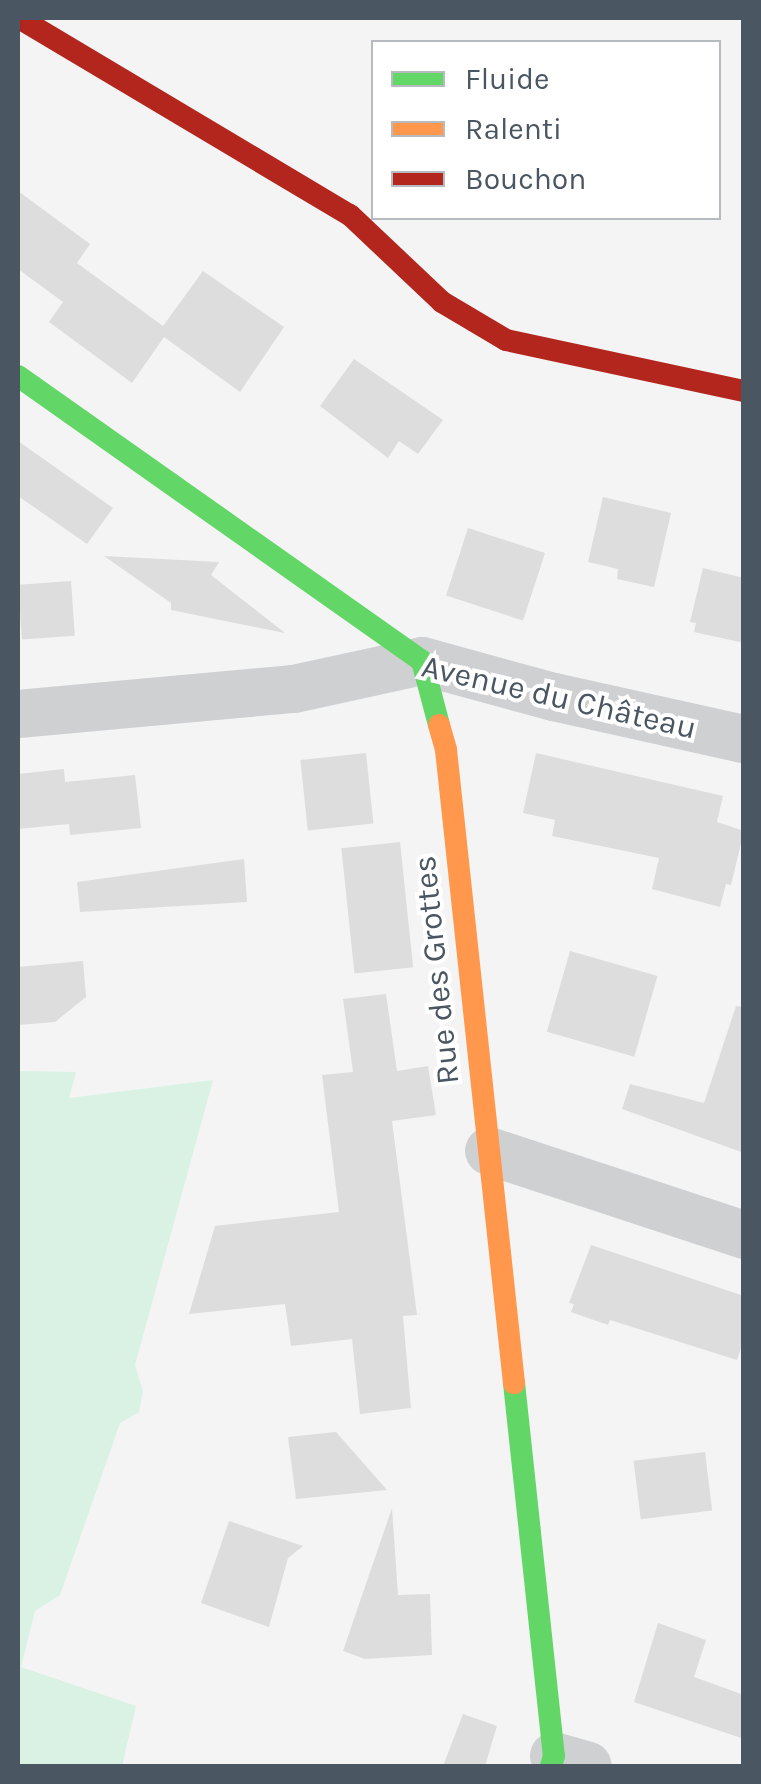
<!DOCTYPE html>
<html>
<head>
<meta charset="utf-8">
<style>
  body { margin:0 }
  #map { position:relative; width:761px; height:1784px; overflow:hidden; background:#f4f4f4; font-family:Karla,sans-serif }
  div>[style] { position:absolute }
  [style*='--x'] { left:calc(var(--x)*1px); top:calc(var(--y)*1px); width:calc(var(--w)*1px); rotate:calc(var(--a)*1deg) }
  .green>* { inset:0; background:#d9f2e3 }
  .building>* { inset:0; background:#ddddde; transform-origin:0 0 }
  .street>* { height:48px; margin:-24px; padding:0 24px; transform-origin:24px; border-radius:24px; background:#ced0d2 }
  .fast>* { height:22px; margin:-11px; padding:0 11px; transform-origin:11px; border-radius:11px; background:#63d668 }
  .slow>* { height:22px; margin:-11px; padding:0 11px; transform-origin:11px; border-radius:11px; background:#ff974d }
  .jam>* { height:22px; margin:-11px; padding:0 11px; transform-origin:11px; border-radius:11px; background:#b3261e }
  span { translate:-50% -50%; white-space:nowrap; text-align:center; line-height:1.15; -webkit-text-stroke:8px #fff; paint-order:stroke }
  .street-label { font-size:32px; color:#4a5661 }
  .frame { position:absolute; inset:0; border:20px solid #4a5661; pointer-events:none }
  .legend { position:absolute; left:371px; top:40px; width:350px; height:180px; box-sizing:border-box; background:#fff; border:2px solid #b7bbc0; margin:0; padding:12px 18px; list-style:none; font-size:30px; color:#4a5661 }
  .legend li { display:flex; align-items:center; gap:20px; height:50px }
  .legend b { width:50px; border:2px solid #b7bbc0 }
</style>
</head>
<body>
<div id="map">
  <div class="green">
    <i style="clip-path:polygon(18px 1071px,76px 1072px,69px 1098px,213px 1080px,135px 1365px,143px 1391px,139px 1412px,120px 1423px,60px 1595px,35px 1611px,21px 1667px,136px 1706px,122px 1766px,18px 1766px)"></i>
  </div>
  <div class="building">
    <i style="clip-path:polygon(18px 191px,90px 244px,77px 263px,163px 326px,203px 271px,284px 327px,240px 392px,164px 337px,132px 383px,49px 322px,63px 302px,18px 269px)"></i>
    <i style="clip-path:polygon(354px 359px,443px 420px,418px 454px,399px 441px,388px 458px,320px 406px)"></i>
    <i style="clip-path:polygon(18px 441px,113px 508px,87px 544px,18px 496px)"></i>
    <i style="clip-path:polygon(603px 497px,671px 513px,654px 587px,617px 579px,618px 569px,588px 562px)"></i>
    <i style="left:468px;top:528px;width:81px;height:71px;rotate:18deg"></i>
    <i style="clip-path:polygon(104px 556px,219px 562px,211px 575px,285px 633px,171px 610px,171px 603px)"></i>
    <i style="clip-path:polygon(703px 568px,744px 578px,744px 643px,694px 632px,696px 623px,690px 622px)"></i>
    <i style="left:71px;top:581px;width:55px;height:53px;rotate:86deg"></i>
    <i style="left:366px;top:753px;width:71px;height:66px;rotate:84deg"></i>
    <i style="clip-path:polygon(536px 753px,723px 796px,717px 822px,744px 831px,731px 885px,726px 884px,720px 907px,652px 889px,659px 858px,552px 836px,555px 820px,523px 813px)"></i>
    <i style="clip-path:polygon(64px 769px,65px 782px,135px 775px,141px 828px,70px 835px,69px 824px,18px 829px,18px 774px)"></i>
    <i style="left:400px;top:842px;width:126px;height:59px;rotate:84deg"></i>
    <i style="clip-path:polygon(244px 859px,247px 902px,80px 912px,77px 882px)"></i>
    <i style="left:570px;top:951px;width:91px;height:84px;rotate:16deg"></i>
    <i style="clip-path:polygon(83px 961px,86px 997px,55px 1022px,18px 1025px,18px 967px)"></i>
    <i style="clip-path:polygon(386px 994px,397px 1071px,428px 1066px,436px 1115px,392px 1121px,417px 1315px,403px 1316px,411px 1408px,360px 1414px,352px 1339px,291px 1346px,285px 1304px,189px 1314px,215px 1226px,339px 1212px,322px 1075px,353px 1072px,343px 999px)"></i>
    <i style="clip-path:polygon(736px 1006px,744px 1007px,744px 1153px,622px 1109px,630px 1084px,704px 1103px)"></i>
    <i style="clip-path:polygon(591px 1245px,744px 1296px,744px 1340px,737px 1360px,610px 1320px,608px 1325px,571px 1312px,574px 1304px,569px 1303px)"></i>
    <i style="clip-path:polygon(336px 1432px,387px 1490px,296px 1499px,288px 1437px)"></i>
    <i style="left:705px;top:1452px;width:59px;height:72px;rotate:83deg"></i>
    <i style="clip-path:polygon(392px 1508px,398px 1595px,430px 1594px,432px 1655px,365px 1659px,343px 1651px)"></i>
    <i style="clip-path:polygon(229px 1521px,303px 1546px,288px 1558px,269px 1627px,201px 1603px)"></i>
    <i style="clip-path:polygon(658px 1623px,706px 1640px,694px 1677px,744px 1695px,744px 1739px,634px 1702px)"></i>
    <i style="clip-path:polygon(463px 1714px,497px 1726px,485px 1766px,443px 1766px)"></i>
  </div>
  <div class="street">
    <i style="--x:18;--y:714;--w:277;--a:-5.2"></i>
    <i style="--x:294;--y:689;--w:131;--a:-12.3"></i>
    <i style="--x:422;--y:661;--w:137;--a:15.3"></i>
    <i style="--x:554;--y:697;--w:195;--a:12.5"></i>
    <i style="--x:489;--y:1151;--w:268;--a:18.2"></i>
    <i style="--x:554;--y:1756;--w:35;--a:16"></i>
  </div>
  <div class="fast">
    <i style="--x:18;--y:376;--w:494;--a:35.2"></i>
    <i style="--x:422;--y:661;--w:66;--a:75.1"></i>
    <i style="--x:514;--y:1383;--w:375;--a:83.9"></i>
    <i style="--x:554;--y:1756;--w:10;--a:107"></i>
  </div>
  <div class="slow">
    <i style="--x:439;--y:725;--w:26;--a:74"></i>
    <i style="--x:446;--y:750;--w:637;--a:83.87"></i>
  </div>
  <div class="jam">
    <i style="--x:19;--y:18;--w:385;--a:30.8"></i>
    <i style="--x:350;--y:215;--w:127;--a:43.4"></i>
    <i style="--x:442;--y:302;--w:74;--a:30.7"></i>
    <i style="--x:506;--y:340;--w:243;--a:12.1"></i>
  </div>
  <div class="street-label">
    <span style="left:559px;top:698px;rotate:13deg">Avenue du Château</span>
    <span style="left:437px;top:970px;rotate:-96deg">Rue des Grottes</span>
  </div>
  <div class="frame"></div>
  <ul class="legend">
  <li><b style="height:12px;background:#63d668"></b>Fluide</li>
  <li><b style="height:12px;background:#ff974d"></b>Ralenti</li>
  <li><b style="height:12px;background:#b3261e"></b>Bouchon</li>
  </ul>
</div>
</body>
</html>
